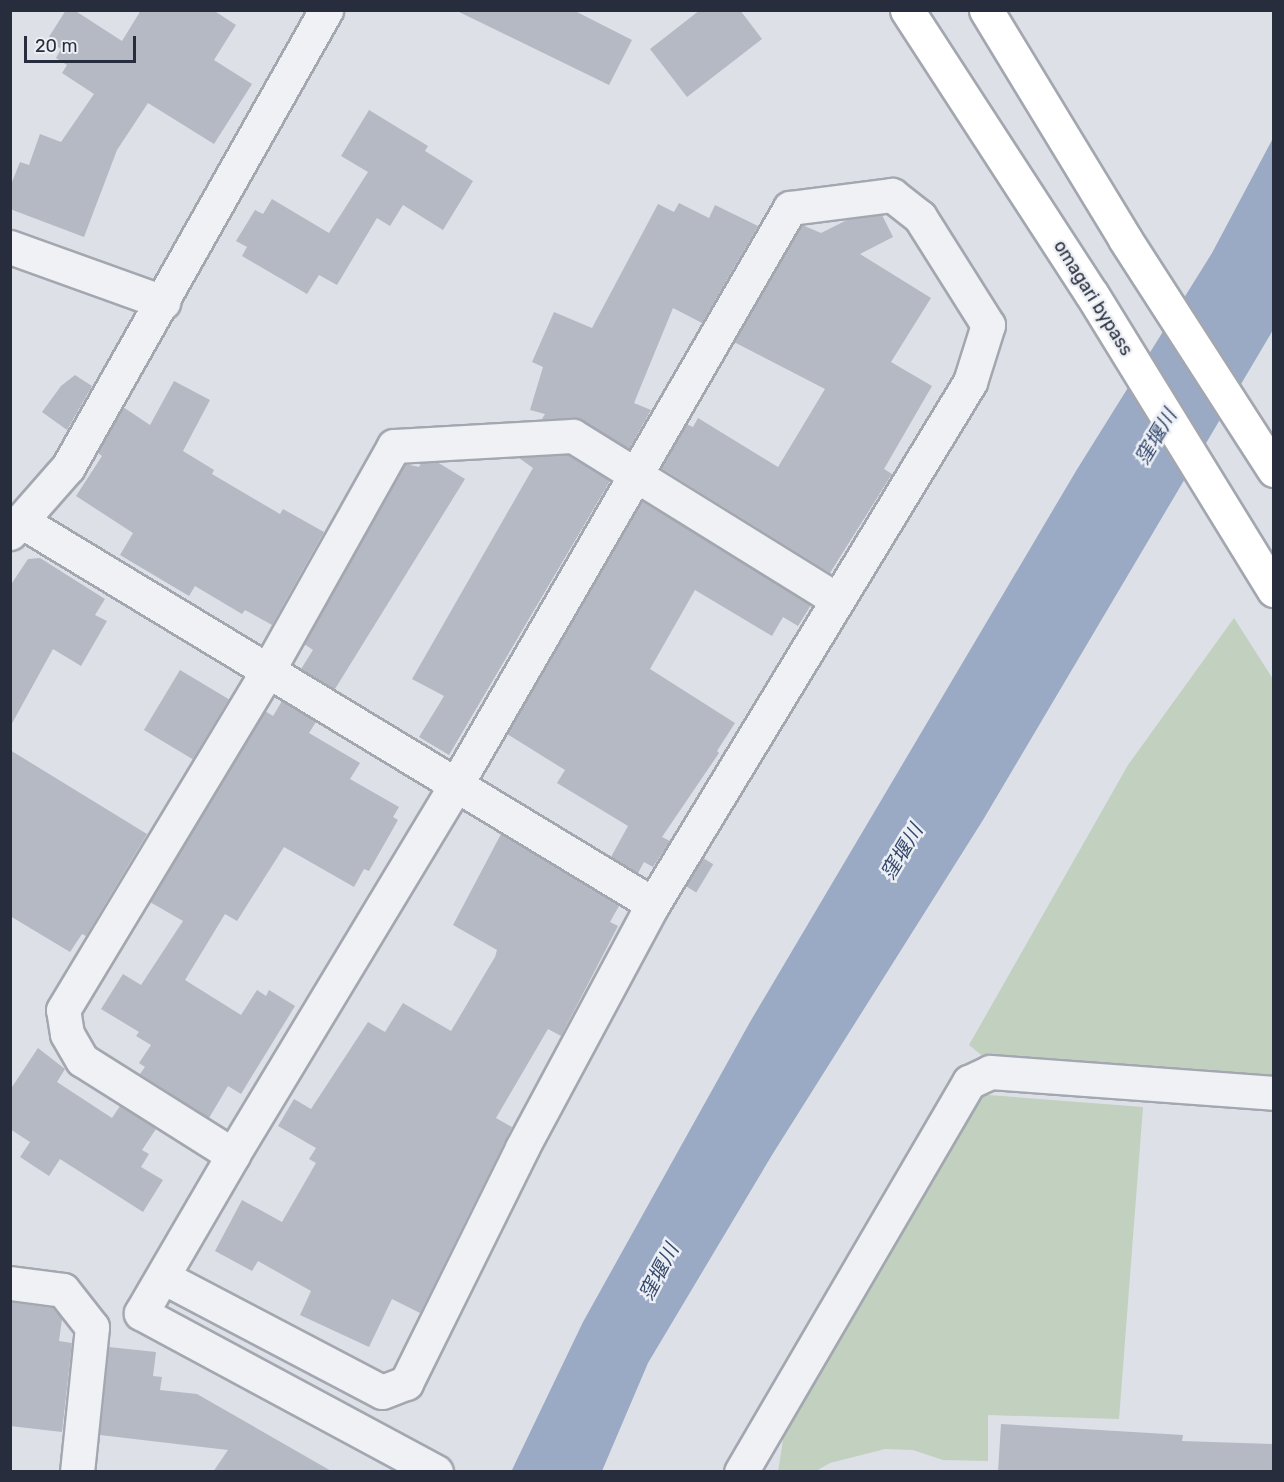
<!DOCTYPE html>
<html>
<head>
<meta charset="utf-8">
<style>
  body { margin:0 }
  #map { position:relative; width:1284px; height:1482px; overflow:hidden; background:#dde0e6; font-family:Rubik,"Noto Sans JP",sans-serif }
  div>[style] { position:absolute }
  [style*='--x'] { left:calc(var(--x)*1px); top:calc(var(--y)*1px); width:calc(var(--w)*1px); rotate:calc(var(--a)*1deg) }
  .green>* { inset:0; background:#c1d0bf }
  .water>* { inset:0; background:#9aaac5 }
  .building>* { inset:0; background:#b5b9c3; transform-origin:0 0 }
  .roads { filter:drop-shadow(2px 0 #a3a7b0) drop-shadow(-2px 0 #a3a7b0) drop-shadow(0 2px #a3a7b0) drop-shadow(0 -2px #a3a7b0) }
  .street>* { height:33px; margin:-16.5px; padding:0 16.5px; transform-origin:16.5px; border-radius:16.5px; background:#f0f1f5 }
  .highway>* { height:33px; margin:-16.5px; padding:0 16.5px; transform-origin:16.5px; border-radius:16.5px; background:#fff }
  span { translate:-50% -50%; white-space:nowrap; text-align:center; line-height:1.15; -webkit-text-stroke:5px #eceff4; paint-order:stroke }
  .street-label { font-size:18px; color:#272d3c }
  .water-label { font-size:20px; color:#34486d; font-style:italic }
  .frame { position:absolute; inset:0; border:12px solid #272d3c; pointer-events:none }
  .scale { position:absolute; left:24px; top:36px; width:112px; height:27px; box-sizing:border-box; border:3px solid #272d3c; border-top:0; padding-left:8px; font-size:18px; line-height:21px; white-space:nowrap; color:#272d3c; -webkit-text-stroke:4px #eceff4; paint-order:stroke }
</style>
</head>
<body>
<div id="map">
  <div class="green">
    <i style="clip-path:polygon(1234px 618px,1273px 679px,1273px 1081px,985px 1058px,969px 1045px,1128px 765px)"></i>
    <i style="clip-path:polygon(975px 1094px,1143px 1107px,1119px 1419px,988px 1415px,988px 1461px,943px 1460px,913px 1450px,885px 1449px,830px 1463px,816px 1471px,778px 1472px,785px 1427px)"></i>
  </div>
  <div class="water">
    <i style="clip-path:polygon(1273px 138px,1273px 330px,983px 820px,772px 1155px,648px 1363px,602px 1471px,511px 1472px,583px 1322px,750px 1022px,1076px 471px,1212px 253px)"></i>
  </div>
  <div class="building">
    <i style="clip-path:polygon(66px 10px,74px 10px,122px 41px,141px 10px,213px 10px,236px 25px,214px 60px,252px 84px,214px 144px,148px 103px,117px 150px,84px 237px,10px 209px,10px 187px,20px 162px,29px 165px,40px 134px,61px 142px,94px 94px,62px 73px,67px 65px,56px 58px,61px 49px,47px 40px)"></i>
    <i style="clip-path:polygon(455px 10px,573px 10px,632px 40px,609px 85px)"></i>
    <i style="clip-path:polygon(700px 10px,740px 10px,762px 39px,687px 97px,650px 49px)"></i>
    <i style="clip-path:polygon(369px 110px,428px 146px,425px 151px,473px 181px,443px 230px,403px 205px,390px 226px,377px 218px,337px 285px,319px 275px,307px 294px,242px 256px,247px 247px,236px 241px,255px 210px,263px 214px,272px 199px,329px 233px,368px 172px,341px 156px)"></i>
    <i style="clip-path:polygon(679px 203px,709px 218px,715px 205px,758px 226px,702px 323px,673px 308px,634px 403px,651px 410px,629px 449px,582px 420px,542px 419px,545px 414px,530px 410px,543px 367px,532px 362px,554px 312px,592px 328px,658px 204px,674px 212px)"></i>
    <i style="clip-path:polygon(882px 215px,893px 237px,860px 254px,931px 298px,891px 362px,932px 386px,884px 469px,892px 474px,830px 573px,661px 468px,686px 424px,693px 427px,698px 418px,778px 467px,825px 389px,734px 342px,802px 225px,821px 233px,847px 220px)"></i>
    <i style="clip-path:polygon(75px 375px,92px 386px,67px 430px,42px 412px,61px 386px)"></i>
    <i style="clip-path:polygon(174px 381px,210px 400px,183px 451px,214px 470px,212px 474px,280px 514px,283px 509px,324px 532px,272px 625px,245px 610px,242px 614px,195px 586px,189px 596px,120px 555px,133px 533px,76px 496px,102px 456px,98px 453px,123px 407px,150px 425px)"></i>
    <i style="clip-path:polygon(568px 455px,610px 481px,449px 755px,419px 737px,444px 696px,412px 679px,533px 468px,519px 458px)"></i>
    <i style="clip-path:polygon(437px 462px,465px 479px,335px 689px,301px 669px,313px 650px,304px 644px,405px 464px,419px 467px,421px 463px)"></i>
    <i style="clip-path:polygon(642px 501px,811px 605px,798px 626px,783px 617px,772px 636px,695px 590px,650px 669px,735px 723px,717px 751px,719px 753px,662px 837px,670px 841px,653px 867px,644px 862px,638px 873px,611px 857px,628px 826px,557px 783px,565px 770px,507px 734px)"></i>
    <i style="clip-path:polygon(40px 558px,105px 599px,95px 615px,107px 621px,81px 666px,53px 649px,10px 727px,10px 586px,28px 559px)"></i>
    <i style="left:180px;top:670px;width:57px;height:70px;rotate:31deg"></i>
    <i style="clip-path:polygon(282px 701px,316px 722px,309px 733px,360px 763px,350px 779px,399px 807px,393px 817px,398px 820px,369px 871px,364px 869px,354px 887px,284px 847px,237px 921px,225px 914px,185px 980px,241px 1015px,257px 990px,266px 996px,269px 990px,295px 1006px,241px 1094px,228px 1086px,209px 1118px,140px 1074px,145px 1067px,139px 1063px,151px 1045px,136px 1036px,139px 1032px,101px 1009px,123px 974px,141px 985px,183px 921px,150px 902px,265px 711px,273px 716px)"></i>
    <i style="clip-path:polygon(10px 750px,147px 834px,86px 936px,82px 934px,70px 952px,10px 916px)"></i>
    <i style="clip-path:polygon(501px 834px,619px 906px,610px 922px,618px 926px,561px 1036px,548px 1029px,496px 1118px,512px 1127px,420px 1313px,392px 1299px,369px 1347px,300px 1315px,311px 1291px,258px 1261px,252px 1271px,215px 1251px,242px 1200px,282px 1222px,316px 1163px,309px 1159px,316px 1148px,278px 1126px,294px 1099px,311px 1109px,368px 1022px,385px 1032px,403px 1003px,451px 1031px,495px 957px,497px 950px,453px 925px)"></i>
    <i style="left:703px;top:858px;width:12px;height:33px;rotate:31deg"></i>
    <i style="clip-path:polygon(38px 1048px,65px 1069px,57px 1082px,112px 1118px,120px 1106px,156px 1129px,142px 1150px,149px 1154px,141px 1167px,163px 1180px,143px 1212px,60px 1159px,49px 1176px,20px 1157px,30px 1142px,10px 1129px,10px 1090px)"></i>
    <i style="clip-path:polygon(10px 1302px,53px 1308px,62px 1319px,59px 1341px,72px 1343px,62px 1432px,10px 1426px)"></i>
    <i style="clip-path:polygon(109px 1347px,156px 1352px,153px 1376px,162px 1377px,160px 1390px,197px 1394px,333px 1472px,213px 1472px,228px 1450px,100px 1435px)"></i>
    <i style="clip-path:polygon(1001px 1424px,1183px 1435px,1182px 1441px,1274px 1444px,1274px 1472px,998px 1472px)"></i>
  </div>
  <div class="roads">
    <div class="street">
      <i style="--x:10;--y:247;--w:163;--a:19.8"></i>
      <i style="--x:21;--y:521;--w:739;--a:31.22"></i>
      <i style="--x:10;--y:533;--w:88;--a:-48.7"></i>
      <i style="--x:68;--y:467;--w:525;--a:-60.55"></i>
      <i style="--x:233;--y:1155;--w:178;--a:-147.8"></i>
      <i style="--x:82;--y:1060;--w:30;--a:-120"></i>
      <i style="--x:67;--y:1034;--w:24;--a:-99"></i>
      <i style="--x:63;--y:1010;--w:395;--a:-58.9"></i>
      <i style="--x:267;--y:672;--w:259;--a:-60.7"></i>
      <i style="--x:394;--y:446;--w:179;--a:-3.2"></i>
      <i style="--x:573;--y:436;--w:309;--a:31.8"></i>
      <i style="--x:163;--y:1277;--w:247;--a:27.7"></i>
      <i style="--x:382;--y:1392;--w:26;--a:-21"></i>
      <i style="--x:406;--y:1383;--w:262;--a:-63.7"></i>
      <i style="--x:522;--y:1148;--w:277;--a:-61.8"></i>
      <i style="--x:653;--y:904;--w:611;--a:-58.73"></i>
      <i style="--x:970;--y:382;--w:60;--a:-72.5"></i>
      <i style="--x:988;--y:325;--w:128;--a:-122.2"></i>
      <i style="--x:920;--y:217;--w:36;--a:-142"></i>
      <i style="--x:892;--y:195;--w:103;--a:172.7"></i>
      <i style="--x:790;--y:208;--w:664;--a:120.08"></i>
      <i style="--x:457;--y:783;--w:434;--a:121.1"></i>
      <i style="--x:233;--y:1155;--w:183;--a:120.2"></i>
      <i style="--x:141;--y:1313;--w:335;--a:28.3"></i>
      <i style="--x:10;--y:1283;--w:53;--a:7.5"></i>
      <i style="--x:63;--y:1290;--w:47;--a:51.9"></i>
      <i style="--x:92;--y:1327;--w:146;--a:95.9"></i>
      <i style="--x:741;--y:1472;--w:452;--a:-59.7"></i>
      <i style="--x:969;--y:1082;--w:23;--a:-25"></i>
      <i style="--x:990;--y:1072;--w:285;--a:4.2"></i>
    </div>
    <div class="highway">
      <i style="--x:907;--y:10;--w:338;--a:57"></i>
      <i style="--x:1091;--y:293;--w:349;--a:58.4"></i>
      <i style="--x:986;--y:10;--w:268;--a:58.7"></i>
      <i style="--x:1125;--y:239;--w:275;--a:57.2"></i>
    </div>
  </div>
  <div class="street-label">
    <span style="left:1093px;top:298px;rotate:58deg">omagari bypass</span>
  </div>
  <div class="water-label">
    <span style="left:1156px;top:437px;rotate:-59deg">窪堰川</span>
    <span style="left:902px;top:852px;rotate:-59deg">窪堰川</span>
    <span style="left:659px;top:1272px;rotate:-62deg">窪堰川</span>
  </div>
  <div class="frame"></div>
  <div class="scale">20 m</div>
</div>
</body>
</html>
